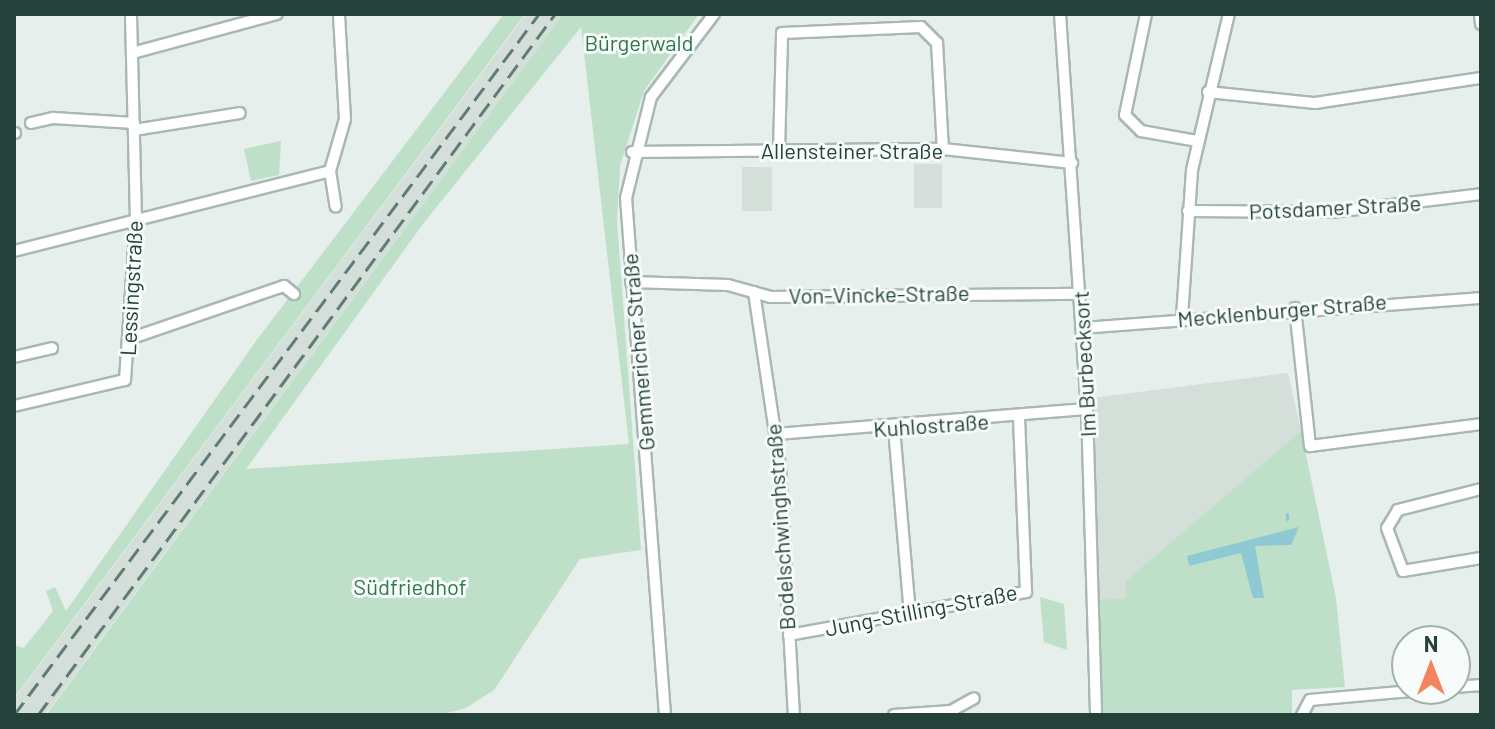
<!DOCTYPE html>
<html>
<head>
<meta charset="utf-8">
<style>
  body { margin:0 }
  #map { position:relative; width:1495px; height:729px; overflow:hidden; background:#e6efeb; font-family:Barlow,sans-serif }
  div>[style] { position:absolute }
  [style*='--x'] { left:calc(var(--x)*1px); top:calc(var(--y)*1px); width:calc(var(--w)*1px); rotate:calc(var(--a)*1deg) }
  .built>* { inset:0; background:#d4dfda; transform-origin:0 0 }
  .green>* { inset:0; background:#bfe0c8 }
  .water>* { inset:0; background:#8ec9d4 }
  .stream>* { height:3px; margin:-1.5px; padding:0 1.5px; transform-origin:1.5px; border-radius:1.5px; background:#8ec9d4 }
  .roads { filter:drop-shadow(2px 0 #a8b8b2) drop-shadow(-2px 0 #a8b8b2) drop-shadow(0 2px #a8b8b2) drop-shadow(0 -2px #a8b8b2) }
  .minor>* { height:10px; margin:-5px; padding:0 5px; transform-origin:5px; border-radius:5px; background:#fff }
  .rail>* { height:3px; margin-top:-1.5px; transform-origin:0; background:repeating-linear-gradient(90deg,#5f7d75 0 16px,transparent 0 24px) }
  span { translate:-50% -50%; white-space:nowrap; text-align:center; line-height:1.15; -webkit-text-stroke:6px #f7fbf9; paint-order:stroke }
  .park-label { font-size:22px; color:#2d7a4b }
  .street-label { font-size:22px; color:#24423a }
  .frame { position:absolute; inset:0; border:16px solid #24423a; pointer-events:none }
  .north { position:absolute; left:1391px; top:625px; width:80px; height:80px; box-sizing:border-box; background:#f7fbf9; border:2px solid #a3b1ad; border-radius:50%; rotate:0deg; font-size:22px; font-weight:700; line-height:32px; text-align:center; color:#24423a }
  .north::after { content:''; display:block; margin:auto; width:28px; height:36px; background:#f4845f; clip-path:polygon(50% 0,100% 100%,50% 72%,0 100%) }
</style>
</head>
<body>
<div id="map">
  <div class="built">
    <i style="clip-path:polygon(526px 14px,563px 14px,45px 715px,14px 715px,14px 699px)"></i>
    <i style="left:914px;top:164px;width:28px;height:44px"></i>
    <i style="left:742px;top:167px;width:30px;height:44px"></i>
    <i style="clip-path:polygon(1288px 373px,1301px 431px,1127px 581px,1126px 599px,1095px 600px,1092px 398px)"></i>
  </div>
  <div class="green">
    <i style="clip-path:polygon(504px 14px,525px 14px,14px 698px,14px 645px,24px 648px,53px 611px,46px 591px,55px 587px,66px 611px,256px 341px)"></i>
    <i style="clip-path:polygon(evenodd,563px 14px,699px 14px,644px 91px,620px 166px,617px 221px,641px 550px,580px 559px,494px 690px,466px 708px,439px 715px,46px 715px,563px 14px,581px 27px,629px 444px,246px 469px,423px 224px,581px 27px)"></i>
    <i style="clip-path:polygon(281px 141px,279px 175px,251px 181px,244px 149px)"></i>
    <i style="clip-path:polygon(1301px 431px,1336px 598px,1345px 687px,1292px 690px,1292px 715px,1102px 715px,1095px 600px,1126px 598px,1126px 581px)"></i>
    <i style="clip-path:polygon(1040px 597px,1064px 604px,1067px 650px,1044px 642px)"></i>
  </div>
  <div class="water">
    <i style="clip-path:polygon(1299px 527px,1291px 545px,1255px 546px,1264px 598px,1253px 598px,1241px 553px,1189px 566px,1187px 556px)"></i>
  </div>
  <div class="stream">
    <i style="--x:1287;--y:514;--w:5;--a:90"></i>
  </div>
  <div class="roads">
    <div class="minor">
      <i style="--x:1060;--y:14;--w:396;--a:86.1"></i>
      <i style="--x:1087;--y:409;--w:306;--a:88.3"></i>
      <i style="--x:1146;--y:14;--w:103;--a:101.7"></i>
      <i style="--x:1125;--y:115;--w:23;--a:45"></i>
      <i style="--x:1141;--y:131;--w:58;--a:10"></i>
      <i style="--x:1480;--y:14;--w:10;--a:84"></i>
      <i style="--x:132;--y:53;--w:150;--a:-15.1"></i>
      <i style="--x:1208;--y:92;--w:108;--a:5.9"></i>
      <i style="--x:1315;--y:103;--w:168;--a:-8.6"></i>
      <i style="--x:31;--y:123;--w:23;--a:-13"></i>
      <i style="--x:53;--y:118;--w:81;--a:3.5"></i>
      <i style="--x:134;--y:130;--w:107;--a:-9.1"></i>
      <i style="--x:14;--y:133;--w:1;--a:0"></i>
      <i style="--x:779;--y:151;--w:118;--a:-88.5"></i>
      <i style="--x:782;--y:33;--w:139;--a:-2.5"></i>
      <i style="--x:921;--y:27;--w:23;--a:45"></i>
      <i style="--x:937;--y:43;--w:106;--a:86.8"></i>
      <i style="--x:632;--y:152;--w:311;--a:-0.6"></i>
      <i style="--x:943;--y:149;--w:130;--a:6.2"></i>
      <i style="--x:330;--y:171;--w:36;--a:81"></i>
      <i style="--x:1188;--y:211;--w:145;--a:0.4"></i>
      <i style="--x:1333;--y:212;--w:149;--a:-6.9"></i>
      <i style="--x:14;--y:251;--w:326;--a:-14.2"></i>
      <i style="--x:330;--y:171;--w:54;--a:-73.9"></i>
      <i style="--x:345;--y:119;--w:105;--a:-93.3"></i>
      <i style="--x:631;--y:282;--w:97;--a:1.8"></i>
      <i style="--x:728;--y:285;--w:45;--a:15.6"></i>
      <i style="--x:771;--y:297;--w:309;--a:-0.6"></i>
      <i style="--x:754;--y:292;--w:176;--a:81.5"></i>
      <i style="--x:780;--y:466;--w:249;--a:86.8"></i>
      <i style="--x:1295;--y:308;--w:139;--a:83.8"></i>
      <i style="--x:1310;--y:446;--w:172;--a:-7.3"></i>
      <i style="--x:1182;--y:317;--w:147;--a:-86.1"></i>
      <i style="--x:1192;--y:170;--w:160;--a:-76.7"></i>
      <i style="--x:1082;--y:328;--w:400;--a:-4.3"></i>
      <i style="--x:129;--y:339;--w:164;--a:-18.9"></i>
      <i style="--x:284;--y:286;--w:13;--a:39"></i>
      <i style="--x:14;--y:357;--w:39;--a:-13"></i>
      <i style="--x:14;--y:406;--w:114;--a:-13.2"></i>
      <i style="--x:125;--y:380;--w:160;--a:-86.1"></i>
      <i style="--x:136;--y:220;--w:206;--a:-91.4"></i>
      <i style="--x:894;--y:428;--w:187;--a:85.1"></i>
      <i style="--x:775;--y:434;--w:313;--a:-4.6"></i>
      <i style="--x:1481;--y:489;--w:86;--a:165.8"></i>
      <i style="--x:1398;--y:510;--w:21;--a:121"></i>
      <i style="--x:1387;--y:528;--w:46;--a:69.6"></i>
      <i style="--x:1403;--y:571;--w:79;--a:-9.5"></i>
      <i style="--x:789;--y:635;--w:241;--a:-10.3"></i>
      <i style="--x:1026;--y:592;--w:173;--a:-92.3"></i>
      <i style="--x:1455;--y:687;--w:26;--a:-4"></i>
      <i style="--x:665;--y:715;--w:518;--a:-94.31"></i>
      <i style="--x:626;--y:198;--w:104;--a:-76.1"></i>
      <i style="--x:651;--y:97;--w:104;--a:-52.8"></i>
      <i style="--x:894;--y:715;--w:57;--a:-4"></i>
      <i style="--x:951;--y:711;--w:26;--a:-29"></i>
      <i style="--x:1302;--y:715;--w:17;--a:-62"></i>
      <i style="--x:1310;--y:700;--w:124;--a:-5.1"></i>
    </div>
  </div>
  <div class="rail">
    <i style="--x:14;--y:715;--w:876;--a:-53.17"></i>
    <i style="--x:38;--y:715;--w:871;--a:-53.59"></i>
  </div>
  <div class="park-label">
    <span style="left:639px;top:43px">Bürgerwald</span>
    <span style="left:410px;top:587px">Südfriedhof</span>
  </div>
  <div class="street-label">
    <span style="left:852px;top:151px">Allensteiner Straße</span>
    <span style="left:1335px;top:207px;rotate:-3deg">Potsdamer Straße</span>
    <span style="left:131px;top:288px;rotate:-87deg">Lessingstraße</span>
    <span style="left:879px;top:294px;rotate:-1deg">Von-Vincke-Straße</span>
    <span style="left:1282px;top:310px;rotate:-5deg">Mecklenburger Straße</span>
    <span style="left:638px;top:352px;rotate:-95deg">Gemmericher Straße</span>
    <span style="left:1084px;top:364px;rotate:-93deg">Im Burbecksort</span>
    <span style="left:931px;top:425px;rotate:-4deg">Kuhlostraße</span>
    <span style="left:780px;top:527px;rotate:-94deg">Bodelschwinghstraße</span>
    <span style="left:921px;top:610px;rotate:-11deg">Jung-Stilling-Straße</span>
  </div>
  <div class="frame"></div>
  <div class="north">N</div>
</div>
</body>
</html>
